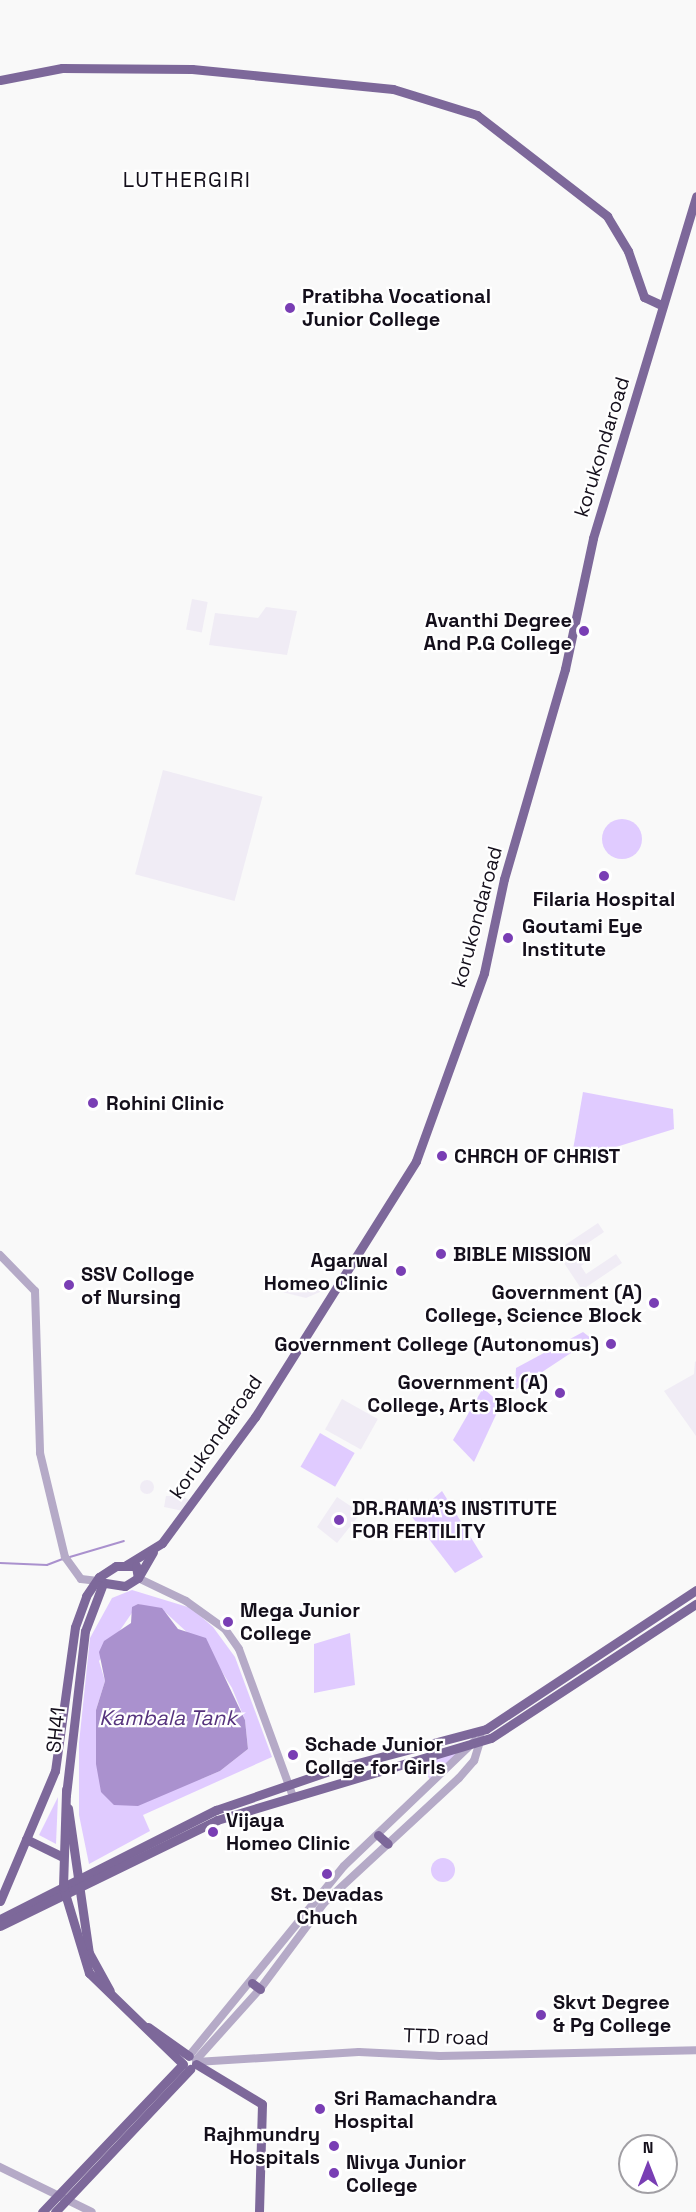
<!DOCTYPE html>
<html>
<head>
<meta charset="utf-8">
<style>
  body { margin:0 }
  #map { position:relative; width:696px; height:2212px; overflow:hidden; background:#f9f9f9; font-family:"Space Grotesk",sans-serif }
  div>[style] { position:absolute }
  [style*='--x'] { left:calc(var(--x)*1px); top:calc(var(--y)*1px); width:calc(var(--w)*1px); rotate:calc(var(--a)*1deg) }
  .built>* { inset:0; background:#f0ecf5; transform-origin:0 0 }
  .round { border-radius:50% }
  .green>* { inset:0; background:#e0cbff; transform-origin:0 0 }
  .water>* { inset:0; background:#aa91ce }
  .stream>* { height:1.5px; margin:-0.75px; padding:0 0.75px; transform-origin:0.75px; border-radius:0.75px; background:#aa91ce }
  .minor>* { height:8px; margin:-4px; padding:0 4px; transform-origin:4px; border-radius:4px; background:#b5aac7 }
  .major>* { height:9px; margin:-4.5px; padding:0 4.5px; transform-origin:4.5px; border-radius:4.5px; background:#7d689a }
  .dots>* { width:16px; height:16px; translate:-50% -50%; box-sizing:border-box; border:3px solid #fff; border-radius:50% }
  span { translate:-50% -50%; white-space:nowrap; text-align:center; line-height:1.15; -webkit-text-stroke:4.5px #fff; paint-order:stroke }
  .poi-label { font-size:20px; color:#140f1b; font-weight:700 }
  .left { translate:0 -50%; text-align:left }
  .right { translate:-100% -50%; text-align:right }
  .street-label { font-size:20px; color:#140f1b }
  .neighbourhood-label { font-size:21px; color:#140f1b; letter-spacing:1.5px }
  .water-label { font-size:21px; color:#56337d; font-style:italic }
  .north { position:absolute; left:618px; top:2134px; width:60px; height:60px; box-sizing:border-box; background:#fff; border:2px solid #a19fa4; border-radius:50%; rotate:0deg; font-size:16px; font-weight:700; line-height:24px; text-align:center; color:#140f1b }
  .north::after { content:''; display:block; margin:auto; width:21px; height:27px; background:#793eb4; clip-path:polygon(50% 0,100% 100%,50% 72%,0 100%) }
</style>
</head>
<body>
<div id="map">
  <div class="built">
    <i style="left:192px;top:599px;width:16px;height:31px;rotate:11deg"></i>
    <i style="clip-path:polygon(266px 607px,297px 611px,287px 655px,209px 645px,215px 613px,258px 618px)"></i>
    <i style="left:163px;top:770px;width:103px;height:108px;rotate:15deg"></i>
    <i style="clip-path:polygon(598px 1223px,604px 1232px,573px 1253px,586px 1262px,581px 1266px,586px 1274px,616px 1254px,622px 1263px,582px 1290px,556px 1251px)"></i>
    <i style="clip-path:polygon(283px 1283px,320px 1287px,320px 1292px,306px 1298px,282px 1292px)"></i>
    <i style="clip-path:polygon(695px 1361px,696px 1362px,696px 1436px,664px 1391px,694px 1374px)"></i>
    <i style="left:342px;top:1399px;width:41px;height:35px;rotate:29deg"></i>
    <i class="round" style="left:140px;top:1480px;width:14px;height:14px"></i>
    <i style="clip-path:polygon(166px 1496px,182px 1496px,189px 1500px,183px 1511px,164px 1507px)"></i>
    <i style="clip-path:polygon(337px 1497px,361px 1513px,337px 1543px,317px 1527px)"></i>
  </div>
  <div class="green">
    <i class="round" style="left:602px;top:819px;width:40px;height:40px"></i>
    <i style="clip-path:polygon(583px 1092px,673px 1109px,674px 1129px,571px 1161px)"></i>
    <i style="clip-path:polygon(583px 1332px,592px 1339px,515px 1390px,516px 1368px)"></i>
    <i style="clip-path:polygon(483px 1388px,501px 1404px,474px 1462px,453px 1440px)"></i>
    <i style="left:320px;top:1433px;width:40px;height:39px;rotate:30deg"></i>
    <i style="clip-path:polygon(442px 1491px,483px 1557px,455px 1573px,412px 1517px)"></i>
    <i style="clip-path:polygon(evenodd,132px 1590px,191px 1608px,213px 1627px,235px 1657px,272px 1757px,143px 1815px,150px 1831px,89px 1864px,79px 1815px,79px 1743px,90px 1638px,112px 1598px,132px 1590px,138px 1604px,165px 1612px,190px 1635px,214px 1659px,232px 1688px,245px 1720px,248px 1749px,220px 1771px,201px 1779px,96px 1710px,105px 1681px,99px 1661px,138px 1604px)"></i>
    <i style="clip-path:polygon(350px 1633px,355px 1685px,314px 1693px,314px 1644px)"></i>
    <i style="clip-path:polygon(455px 1752px,457px 1757px,430px 1780px,420px 1762px)"></i>
    <i style="clip-path:polygon(58px 1797px,56px 1844px,39px 1835px)"></i>
    <i class="round" style="left:431px;top:1858px;width:24px;height:24px"></i>
  </div>
  <div class="water">
    <i style="clip-path:polygon(138px 1604px,162px 1608px,178px 1629px,206px 1638px,245px 1720px,248px 1749px,220px 1771px,138px 1806px,114px 1805px,101px 1792px,96px 1764px,96px 1710px,105px 1681px,99px 1652px,104px 1641px,131px 1623px,132px 1607px)"></i>
  </div>
  <div class="stream">
    <i style="--x:70;--y:1557;--w:56;--a:-16.5"></i>
    <i style="--x:0;--y:1563;--w:47;--a:2.4"></i>
    <i style="--x:47;--y:1565;--w:17;--a:-21"></i>
  </div>
  <div class="minor">
    <i style="--x:0;--y:1255;--w:50;--a:45.8"></i>
    <i style="--x:35;--y:1291;--w:162;--a:88.2"></i>
    <i style="--x:40;--y:1453;--w:107;--a:76.5"></i>
    <i style="--x:65;--y:1557;--w:27;--a:54"></i>
    <i style="--x:81;--y:1579;--w:17;--a:7"></i>
    <i style="--x:138;--y:1578;--w:53;--a:25.6"></i>
    <i style="--x:186;--y:1601;--w:48;--a:35.7"></i>
    <i style="--x:225;--y:1629;--w:24;--a:55"></i>
    <i style="--x:239;--y:1649;--w:154;--a:69.9"></i>
    <i style="--x:189;--y:2056;--w:245;--a:-50.8"></i>
    <i style="--x:344;--y:1866;--w:181;--a:-43.7"></i>
    <i style="--x:196;--y:2060;--w:96;--a:-48"></i>
    <i style="--x:260;--y:1989;--w:107;--a:-53.3"></i>
    <i style="--x:324;--y:1903;--w:184;--a:-42.8"></i>
    <i style="--x:459;--y:1778;--w:23;--a:-49"></i>
    <i style="--x:474;--y:1761;--w:24;--a:-73"></i>
    <i style="--x:196;--y:2062;--w:163;--a:-3.5"></i>
    <i style="--x:359;--y:2052;--w:81;--a:2.8"></i>
    <i style="--x:440;--y:2056;--w:256;--a:-1.3"></i>
    <i style="--x:0;--y:2167;--w:102;--a:26.1"></i>
  </div>
  <div class="major">
    <i style="--x:0;--y:80;--w:63;--a:-11"></i>
    <i style="--x:62;--y:68;--w:130;--a:0.4"></i>
    <i style="--x:192;--y:69;--w:202;--a:5.7"></i>
    <i style="--x:393;--y:89;--w:88;--a:17.2"></i>
    <i style="--x:477;--y:115;--w:165;--a:37.8"></i>
    <i style="--x:607;--y:216;--w:41;--a:59"></i>
    <i style="--x:628;--y:251;--w:49;--a:70.8"></i>
    <i style="--x:644;--y:297;--w:17;--a:25"></i>
    <i style="--x:126;--y:1565;--w:42;--a:-31.4"></i>
    <i style="--x:162;--y:1543;--w:157;--a:-53.6"></i>
    <i style="--x:255;--y:1417;--w:302;--a:-57.8"></i>
    <i style="--x:416;--y:1161;--w:200;--a:-70.1"></i>
    <i style="--x:484;--y:973;--w:96;--a:-78"></i>
    <i style="--x:504;--y:879;--w:219;--a:-73.8"></i>
    <i style="--x:565;--y:669;--w:134;--a:-77.9"></i>
    <i style="--x:593;--y:538;--w:357;--a:-73.2"></i>
    <i style="--x:99;--y:1582;--w:26;--a:9"></i>
    <i style="--x:125;--y:1586;--w:15;--a:-32"></i>
    <i style="--x:138;--y:1578;--w:30;--a:-60"></i>
    <i style="--x:66;--y:1795;--w:165;--a:-83.4"></i>
    <i style="--x:85;--y:1631;--w:48;--a:-69.3"></i>
    <i style="--x:68;--y:1808;--w:147;--a:81.8"></i>
    <i style="--x:89;--y:1953;--w:43;--a:61.1"></i>
    <i style="--x:378;--y:1835;--w:13;--a:42"></i>
    <i style="--x:26;--y:1839;--w:39;--a:26"></i>
    <i style="--x:0;--y:1901;--w:141;--a:-67.1"></i>
    <i style="--x:55;--y:1771;--w:145;--a:-82.1"></i>
    <i style="--x:75;--y:1627;--w:33;--a:-70"></i>
    <i style="--x:86;--y:1596;--w:23;--a:-56"></i>
    <i style="--x:99;--y:1577;--w:20;--a:-33"></i>
    <i style="--x:116;--y:1566;--w:20;--a:0"></i>
    <i style="--x:136;--y:1566;--w:12;--a:81"></i>
    <i style="--x:0;--y:1919;--w:242;--a:-26.8"></i>
    <i style="--x:216;--y:1810;--w:126;--a:-19"></i>
    <i style="--x:335;--y:1769;--w:156;--a:-14.8"></i>
    <i style="--x:486;--y:1729;--w:252;--a:-33.5"></i>
    <i style="--x:0;--y:1926;--w:242;--a:-26"></i>
    <i style="--x:217;--y:1820;--w:286;--a:-16.7"></i>
    <i style="--x:491;--y:1738;--w:245;--a:-33.2"></i>
    <i style="--x:252;--y:1983;--w:10;--a:37"></i>
    <i style="--x:148;--y:2027;--w:50;--a:35.3"></i>
    <i style="--x:196;--y:2064;--w:77;--a:31.2"></i>
    <i style="--x:262;--y:2104;--w:108;--a:91.6"></i>
    <i style="--x:42;--y:2212;--w:204;--a:-46.4"></i>
    <i style="--x:183;--y:2064;--w:131;--a:-135.9"></i>
    <i style="--x:89;--y:1973;--w:90;--a:-106.8"></i>
    <i style="--x:63;--y:1887;--w:98;--a:-88.2"></i>
    <i style="--x:55;--y:2212;--w:197;--a:-46.6"></i>
  </div>
  <div class="dots">
    <i style="left:290px;top:308px;background:#793eb4"></i>
    <i style="left:584px;top:631px;background:#793eb4"></i>
    <i style="left:604px;top:876px;background:#793eb4"></i>
    <i style="left:508px;top:938px;background:#793eb4"></i>
    <i style="left:93px;top:1103px;background:#793eb4"></i>
    <i style="left:442px;top:1156px;background:#793eb4"></i>
    <i style="left:441px;top:1254px;background:#793eb4"></i>
    <i style="left:401px;top:1271px;background:#793eb4"></i>
    <i style="left:69px;top:1285px;background:#793eb4"></i>
    <i style="left:654px;top:1303px;background:#793eb4"></i>
    <i style="left:611px;top:1344px;background:#793eb4"></i>
    <i style="left:560px;top:1393px;background:#793eb4"></i>
    <i style="left:339px;top:1520px;background:#793eb4"></i>
    <i style="left:228px;top:1622px;background:#793eb4"></i>
    <i style="left:293px;top:1755px;background:#793eb4"></i>
    <i style="left:213px;top:1832px;background:#793eb4"></i>
    <i style="left:327px;top:1874px;background:#793eb4"></i>
    <i style="left:541px;top:2015px;background:#793eb4"></i>
    <i style="left:320px;top:2109px;background:#793eb4"></i>
    <i style="left:334px;top:2146px;background:#793eb4"></i>
    <i style="left:334px;top:2173px;background:#793eb4"></i>
  </div>
  <div class="poi-label">
    <span class="left" style="left:302px;top:308px">Pratibha Vocational<br>Junior College</span>
    <span class="right" style="left:572px;top:632px">Avanthi Degree<br>And P.G College</span>
    <span style="left:604px;top:899px">Filaria Hospital</span>
    <span class="left" style="left:522px;top:938px">Goutami Eye<br>Institute</span>
    <span class="left" style="left:106px;top:1103px">Rohini Clinic</span>
    <span class="left" style="left:454px;top:1156px">CHRCH OF CHRIST</span>
    <span class="left" style="left:453px;top:1254px">BIBLE MISSION</span>
    <span class="right" style="left:388px;top:1272px">Agarwal<br>Homeo Clinic</span>
    <span class="left" style="left:81px;top:1286px">SSV Colloge<br>of Nursing</span>
    <span class="right" style="left:642px;top:1304px">Government (A)<br>College, Science Block</span>
    <span class="right" style="left:599px;top:1344px">Government College (Autonomus)</span>
    <span class="right" style="left:548px;top:1394px">Government (A)<br>College, Arts Block</span>
    <span class="left" style="left:352px;top:1520px">DR.RAMA'S INSTITUTE<br>FOR FERTILITY</span>
    <span class="left" style="left:240px;top:1622px">Mega Junior<br>College</span>
    <span class="left" style="left:305px;top:1756px">Schade Junior<br>Collge for Girls</span>
    <span class="left" style="left:226px;top:1832px">Vijaya<br>Homeo Clinic</span>
    <span style="left:327px;top:1906px">St. Devadas<br>Chuch</span>
    <span class="left" style="left:553px;top:2014px">Skvt Degree<br>&amp; Pg College</span>
    <span class="left" style="left:334px;top:2110px">Sri Ramachandra<br>Hospital</span>
    <span class="right" style="left:320px;top:2146px">Rajhmundry<br>Hospitals</span>
    <span class="left" style="left:346px;top:2174px">Nivya Junior<br>College</span>
  </div>
  <div class="street-label">
    <span style="left:602px;top:447px;rotate:-73deg">korukondaroad</span>
    <span style="left:477px;top:917px;rotate:-75deg">korukondaroad</span>
    <span style="left:216px;top:1437px;rotate:-55deg">korukondaroad</span>
    <span style="left:56px;top:1730px;rotate:-84deg">SH41</span>
    <span style="left:446px;top:2037px;rotate:2deg">TTD road</span>
  </div>
  <div class="neighbourhood-label">
    <span style="left:187px;top:180px">LUTHERGIRI</span>
  </div>
  <div class="water-label">
    <span style="left:168px;top:1718px">Kambala Tank</span>
  </div>
  <div class="north">N</div>
</div>
</body>
</html>
